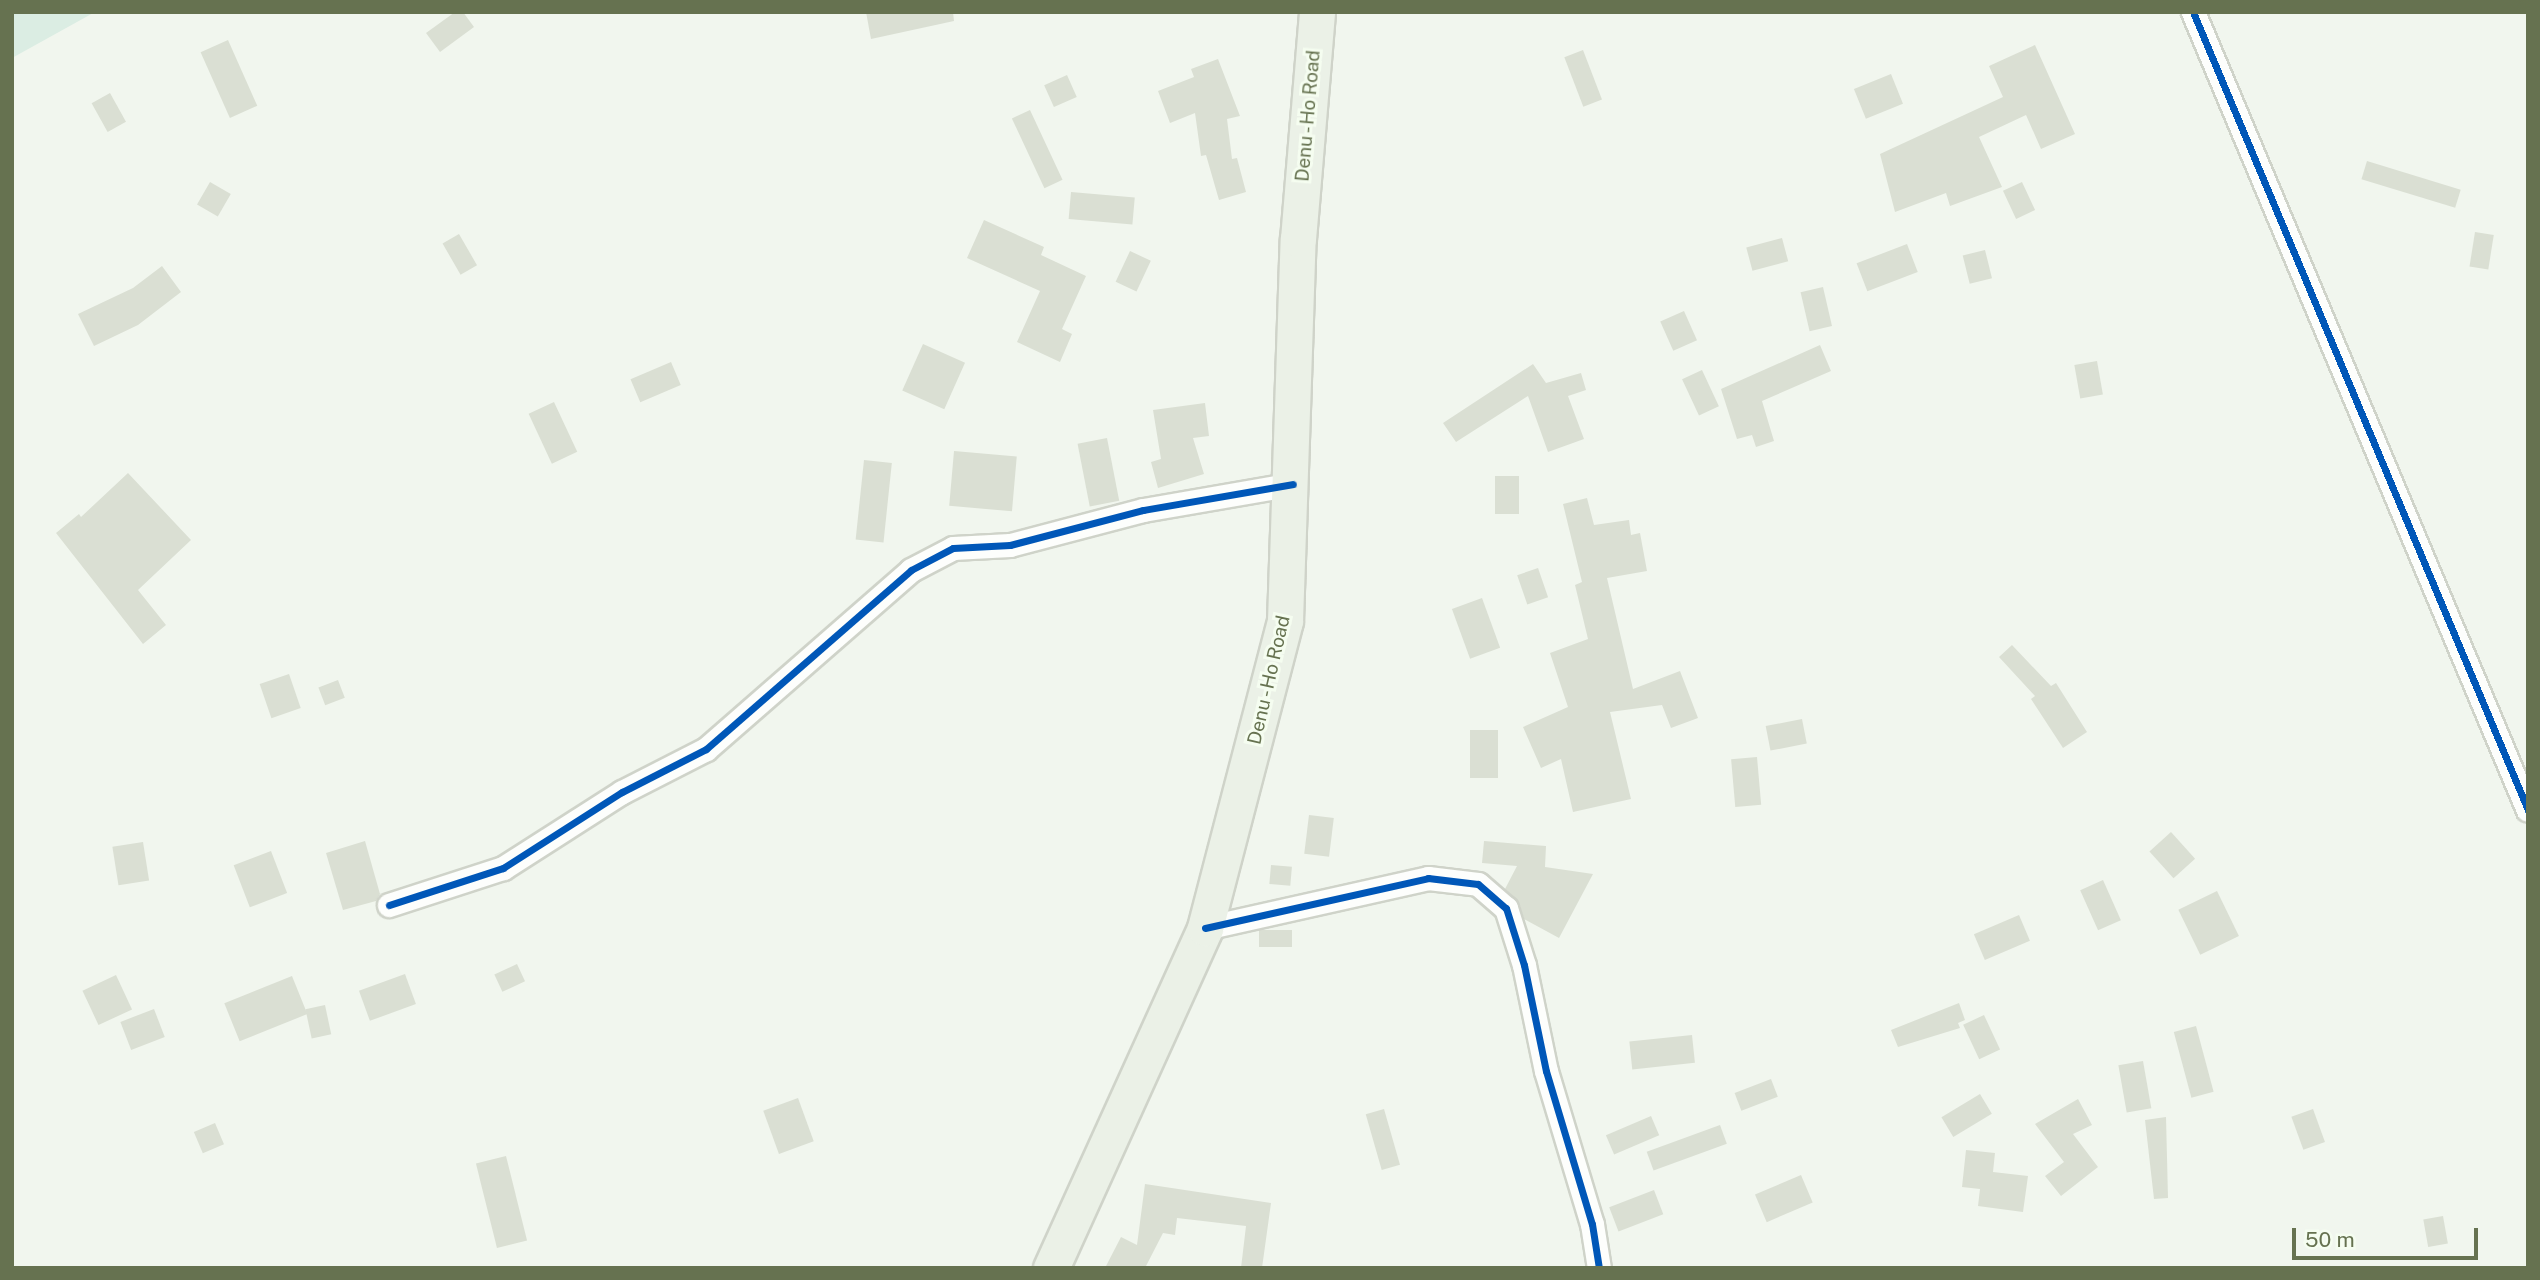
<!DOCTYPE html>
<html>
<head>
<meta charset="utf-8">
<style>
  body { margin:0 }
  #map { position:relative; width:2540px; height:1280px; overflow:hidden; background:#f1f6ee; font-family:"Public Sans",sans-serif }
  div>[style] { position:absolute }
  [style*='--x'] { left:calc(var(--x)*1px); top:calc(var(--y)*1px); width:calc(var(--w)*1px); rotate:calc(var(--a)*1deg) }
  .green>* { inset:0; background:#dbede3 }
  .building>* { inset:0; background:#dadfd3; transform-origin:0 0 }
  .roads { filter:drop-shadow(2px 0 #cfd3c9) drop-shadow(-2px 0 #cfd3c9) drop-shadow(0 2px #cfd3c9) drop-shadow(0 -2px #cfd3c9) }
  .street>* { height:23px; margin:-11.5px; padding:0 11.5px; transform-origin:11.5px; border-radius:11.5px; background:#fdfefc }
  .primary>* { height:35px; margin:-17.5px; padding:0 17.5px; transform-origin:17.5px; border-radius:17.5px; background:#ebf1e7 }
  .cycleway>* { height:7px; margin:-3.5px; padding:0 3.5px; transform-origin:3.5px; border-radius:3.5px; background:#0057b8 }
  span { translate:-50% -50%; white-space:nowrap; text-align:center; line-height:1.15; -webkit-text-stroke:6px #f5fdf0; paint-order:stroke }
  .street-label { font-size:19px; color:#667250 }
  .frame { position:absolute; inset:0; border:14px solid #667250; pointer-events:none }
  .scale { position:absolute; left:2292px; top:1228px; width:186px; height:32px; box-sizing:border-box; border:4px solid #667250; border-top:0; padding-left:9px; font-size:21px; line-height:24px; white-space:nowrap; color:#667250; -webkit-text-stroke:5px #f5fdf0; paint-order:stroke }
</style>
</head>
<body>
<div id="map">
  <div class="green">
    <i style="clip-path:polygon(12px 12px,95px 12px,12px 58px)"></i>
  </div>
  <div class="building">
    <i style="clip-path:polygon(455px 12px,463px 12px,474px 27px,440px 52px,426px 33px)"></i>
    <i style="clip-path:polygon(866px 12px,953px 12px,954px 21px,871px 39px)"></i>
    <i style="left:228px;top:40px;width:72px;height:30px;rotate:66deg"></i>
    <i style="clip-path:polygon(2035px 45px,2075px 134px,2041px 149px,2026px 115px,1979px 137px,2002px 187px,1950px 206px,1946px 193px,1895px 212px,1880px 154px,2003px 97px,1989px 66px)"></i>
    <i style="left:1583px;top:50px;width:53px;height:20px;rotate:69deg"></i>
    <i style="clip-path:polygon(1218px 59px,1240px 116px,1227px 119px,1232px 159px,1237px 158px,1246px 192px,1219px 200px,1206px 155px,1201px 156px,1195px 113px,1170px 123px,1158px 91px,1194px 77px,1191px 69px)"></i>
    <i style="left:1891px;top:74px;width:32px;height:40px;rotate:68deg"></i>
    <i style="left:1067px;top:75px;width:24px;height:25px;rotate:66deg"></i>
    <i style="left:110px;top:93px;width:33px;height:21px;rotate:61deg"></i>
    <i style="left:1030px;top:110px;width:77px;height:20px;rotate:65deg"></i>
    <i style="left:2367px;top:161px;width:98px;height:19px;rotate:17deg"></i>
    <i style="left:210px;top:182px;width:24px;height:26px;rotate:30deg"></i>
    <i style="left:2022px;top:182px;width:31px;height:21px;rotate:65deg"></i>
    <i style="left:1071px;top:192px;width:64px;height:27px;rotate:5deg"></i>
    <i style="clip-path:polygon(984px 220px,1044px 247px,1041px 255px,1086px 276px,1062px 329px,1072px 334px,1060px 362px,1017px 342px,1040px 291px,967px 258px)"></i>
    <i style="left:2475px;top:232px;width:19px;height:35px;rotate:9deg"></i>
    <i style="left:459px;top:234px;width:36px;height:19px;rotate:60deg"></i>
    <i style="left:1782px;top:238px;width:24px;height:37px;rotate:75deg"></i>
    <i style="left:1907px;top:244px;width:30px;height:54px;rotate:69deg"></i>
    <i style="left:1985px;top:250px;width:29px;height:23px;rotate:76deg"></i>
    <i style="left:1130px;top:251px;width:23px;height:34px;rotate:25deg"></i>
    <i style="clip-path:polygon(162px 266px,181px 292px,138px 325px,94px 346px,78px 314px,133px 288px)"></i>
    <i style="left:1823px;top:287px;width:40px;height:23px;rotate:77deg"></i>
    <i style="left:1684px;top:311px;width:32px;height:26px;rotate:66deg"></i>
    <i style="left:923px;top:344px;width:46px;height:51px;rotate:24deg"></i>
    <i style="clip-path:polygon(1820px 345px,1831px 371px,1762px 401px,1774px 441px,1756px 447px,1752px 435px,1737px 439px,1721px 389px)"></i>
    <i style="left:2097px;top:361px;width:34px;height:23px;rotate:80deg"></i>
    <i style="left:671px;top:362px;width:25px;height:44px;rotate:67deg"></i>
    <i style="clip-path:polygon(1533px 364px,1546px 383px,1581px 373px,1586px 390px,1568px 396px,1584px 439px,1548px 452px,1528px 396px,1456px 442px,1443px 423px)"></i>
    <i style="left:1702px;top:370px;width:40px;height:22px;rotate:65deg"></i>
    <i style="left:554px;top:402px;width:55px;height:28px;rotate:65deg"></i>
    <i style="clip-path:polygon(1205px 403px,1209px 436px,1193px 438px,1204px 474px,1158px 488px,1151px 462px,1161px 459px,1153px 410px)"></i>
    <i style="left:1107px;top:438px;width:64px;height:30px;rotate:79deg"></i>
    <i style="left:954px;top:451px;width:63px;height:55px;rotate:5deg"></i>
    <i style="left:864px;top:460px;width:28px;height:80px;rotate:6deg"></i>
    <i style="clip-path:polygon(128px 473px,191px 540px,138px 590px,166px 625px,143px 644px,56px 533px,79px 514px,81px 517px)"></i>
    <i style="left:1495px;top:476px;width:24px;height:38px"></i>
    <i style="clip-path:polygon(1587px 498px,1594px 525px,1629px 520px,1631px 535px,1640px 533px,1647px 571px,1607px 578px,1633px 689px,1680px 671px,1698px 718px,1671px 728px,1662px 705px,1610px 712px,1631px 799px,1573px 812px,1561px 759px,1541px 768px,1523px 727px,1568px 707px,1550px 653px,1588px 639px,1575px 585px,1582px 582px,1563px 504px)"></i>
    <i style="left:1538px;top:568px;width:31px;height:22px;rotate:71deg"></i>
    <i style="left:1482px;top:598px;width:53px;height:32px;rotate:70deg"></i>
    <i style="clip-path:polygon(2012px 645px,2051px 686px,2056px 683px,2087px 732px,2063px 748px,2031px 699px,2035px 696px,1999px 657px)"></i>
    <i style="left:289px;top:674px;width:36px;height:31px;rotate:71deg"></i>
    <i style="left:338px;top:680px;width:19px;height:21px;rotate:69deg"></i>
    <i style="left:1802px;top:719px;width:25px;height:37px;rotate:79deg"></i>
    <i style="left:1470px;top:730px;width:28px;height:48px"></i>
    <i style="left:1757px;top:757px;width:48px;height:26px;rotate:85deg"></i>
    <i style="left:1309px;top:815px;width:25px;height:39px;rotate:7deg"></i>
    <i style="left:2171px;top:832px;width:36px;height:29px;rotate:48deg"></i>
    <i style="clip-path:polygon(365px 841px,380px 894px,376px 901px,343px 910px,326px 853px)"></i>
    <i style="clip-path:polygon(1484px 841px,1546px 846px,1545px 867px,1593px 874px,1559px 938px,1524px 919px,1519px 903px,1505px 889px,1517px 866px,1482px 863px)"></i>
    <i style="left:143px;top:842px;width:39px;height:31px;rotate:81deg"></i>
    <i style="left:271px;top:851px;width:45px;height:40px;rotate:69deg"></i>
    <i style="left:1271px;top:865px;width:21px;height:19px;rotate:5deg"></i>
    <i style="left:2103px;top:880px;width:44px;height:25px;rotate:66deg"></i>
    <i style="left:2217px;top:891px;width:50px;height:43px;rotate:64deg"></i>
    <i style="left:2019px;top:915px;width:28px;height:49px;rotate:67deg"></i>
    <i style="left:1259px;top:930px;width:33px;height:17px"></i>
    <i style="left:517px;top:964px;width:19px;height:25px;rotate:65deg"></i>
    <i style="left:405px;top:974px;width:32px;height:49px;rotate:70deg"></i>
    <i style="left:116px;top:975px;width:38px;height:37px;rotate:65deg"></i>
    <i style="left:292px;top:976px;width:41px;height:73px;rotate:68deg"></i>
    <i style="clip-path:polygon(1959px 1003px,1965px 1020px,1958px 1023px,1960px 1028px,1898px 1047px,1891px 1030px)"></i>
    <i style="left:325px;top:1005px;width:30px;height:20px;rotate:78deg"></i>
    <i style="left:154px;top:1009px;width:30px;height:36px;rotate:69deg"></i>
    <i style="left:1984px;top:1015px;width:38px;height:23px;rotate:65deg"></i>
    <i style="left:2196px;top:1026px;width:68px;height:23px;rotate:75deg"></i>
    <i style="left:1692px;top:1035px;width:28px;height:63px;rotate:84deg"></i>
    <i style="left:2143px;top:1061px;width:48px;height:25px;rotate:80deg"></i>
    <i style="left:1771px;top:1079px;width:19px;height:39px;rotate:69deg"></i>
    <i style="left:1980px;top:1094px;width:23px;height:45px;rotate:59deg"></i>
    <i style="left:798px;top:1098px;width:46px;height:37px;rotate:70deg"></i>
    <i style="clip-path:polygon(2078px 1099px,2092px 1125px,2073px 1134px,2098px 1167px,2061px 1196px,2045px 1176px,2064px 1162px,2035px 1124px)"></i>
    <i style="left:1384px;top:1109px;width:58px;height:19px;rotate:74deg"></i>
    <i style="left:2313px;top:1109px;width:35px;height:23px;rotate:70deg"></i>
    <i style="left:1651px;top:1116px;width:21px;height:49px;rotate:67deg"></i>
    <i style="clip-path:polygon(2166px 1117px,2168px 1198px,2154px 1199px,2145px 1120px)"></i>
    <i style="left:215px;top:1123px;width:23px;height:23px;rotate:67deg"></i>
    <i style="left:1720px;top:1125px;width:20px;height:78px;rotate:70deg"></i>
    <i style="clip-path:polygon(1966px 1150px,1995px 1153px,1993px 1172px,2028px 1176px,2023px 1212px,1978px 1206px,1980px 1189px,1962px 1187px)"></i>
    <i style="left:506px;top:1156px;width:87px;height:31px;rotate:76deg"></i>
    <i style="left:1801px;top:1175px;width:30px;height:50px;rotate:67deg"></i>
    <i style="clip-path:polygon(1145px 1184px,1271px 1203px,1262px 1268px,1241px 1268px,1246px 1226px,1177px 1218px,1175px 1235px,1163px 1233px,1145px 1268px,1105px 1268px,1121px 1237px,1137px 1245px)"></i>
    <i style="left:1654px;top:1190px;width:26px;height:48px;rotate:69deg"></i>
    <i style="left:2443px;top:1216px;width:28px;height:20px;rotate:80deg"></i>
  </div>
  <div class="roads">
    <div class="street">
      <i style="--x:2193;--y:12;--w:865;--a:67.23"></i>
      <i style="--x:389;--y:905;--w:120;--a:-18"></i>
      <i style="--x:503;--y:868;--w:141;--a:-32.6"></i>
      <i style="--x:622;--y:792;--w:94;--a:-27.1"></i>
      <i style="--x:706;--y:749;--w:272;--a:-41.1"></i>
      <i style="--x:911;--y:570;--w:47;--a:-27.6"></i>
      <i style="--x:953;--y:548;--w:57;--a:-3"></i>
      <i style="--x:1010;--y:545;--w:138;--a:-14.7"></i>
      <i style="--x:1143;--y:510;--w:152;--a:-9.8"></i>
      <i style="--x:1205;--y:928;--w:229;--a:-12.6"></i>
      <i style="--x:1428;--y:878;--w:50;--a:6.8"></i>
      <i style="--x:1478;--y:884;--w:37;--a:41"></i>
      <i style="--x:1506;--y:908;--w:60;--a:72.5"></i>
      <i style="--x:1524;--y:965;--w:108;--a:78.3"></i>
      <i style="--x:1546;--y:1071;--w:160;--a:73.3"></i>
      <i style="--x:1592;--y:1224;--w:45;--a:81"></i>
    </div>
    <div class="primary">
      <i style="--x:1051;--y:1268;--w:373;--a:-65.6"></i>
      <i style="--x:1205;--y:928;--w:317;--a:-75.4"></i>
      <i style="--x:1285;--y:621;--w:382;--a:-88.1"></i>
      <i style="--x:1298;--y:239;--w:228;--a:-85.2"></i>
    </div>
  </div>
  <div class="cycleway">
    <i style="--x:2193;--y:12;--w:865;--a:67.23"></i>
    <i style="--x:389;--y:905;--w:120;--a:-18"></i>
    <i style="--x:503;--y:868;--w:141;--a:-32.6"></i>
    <i style="--x:622;--y:792;--w:94;--a:-27.1"></i>
    <i style="--x:706;--y:749;--w:272;--a:-41.1"></i>
    <i style="--x:911;--y:570;--w:47;--a:-27.6"></i>
    <i style="--x:953;--y:548;--w:57;--a:-3"></i>
    <i style="--x:1010;--y:545;--w:138;--a:-14.7"></i>
    <i style="--x:1143;--y:510;--w:152;--a:-9.8"></i>
    <i style="--x:1205;--y:928;--w:229;--a:-12.6"></i>
    <i style="--x:1428;--y:878;--w:50;--a:6.8"></i>
    <i style="--x:1478;--y:884;--w:37;--a:41"></i>
    <i style="--x:1506;--y:908;--w:60;--a:72.5"></i>
    <i style="--x:1524;--y:965;--w:108;--a:78.3"></i>
    <i style="--x:1546;--y:1071;--w:160;--a:73.3"></i>
    <i style="--x:1592;--y:1224;--w:45;--a:81"></i>
  </div>
  <div class="street-label">
    <span style="left:1308px;top:116px;rotate:-85deg">Denu - Ho Road</span>
    <span style="left:1269px;top:680px;rotate:-77deg">Denu - Ho Road</span>
  </div>
  <div class="frame"></div>
  <div class="scale">50 m</div>
</div>
</body>
</html>
